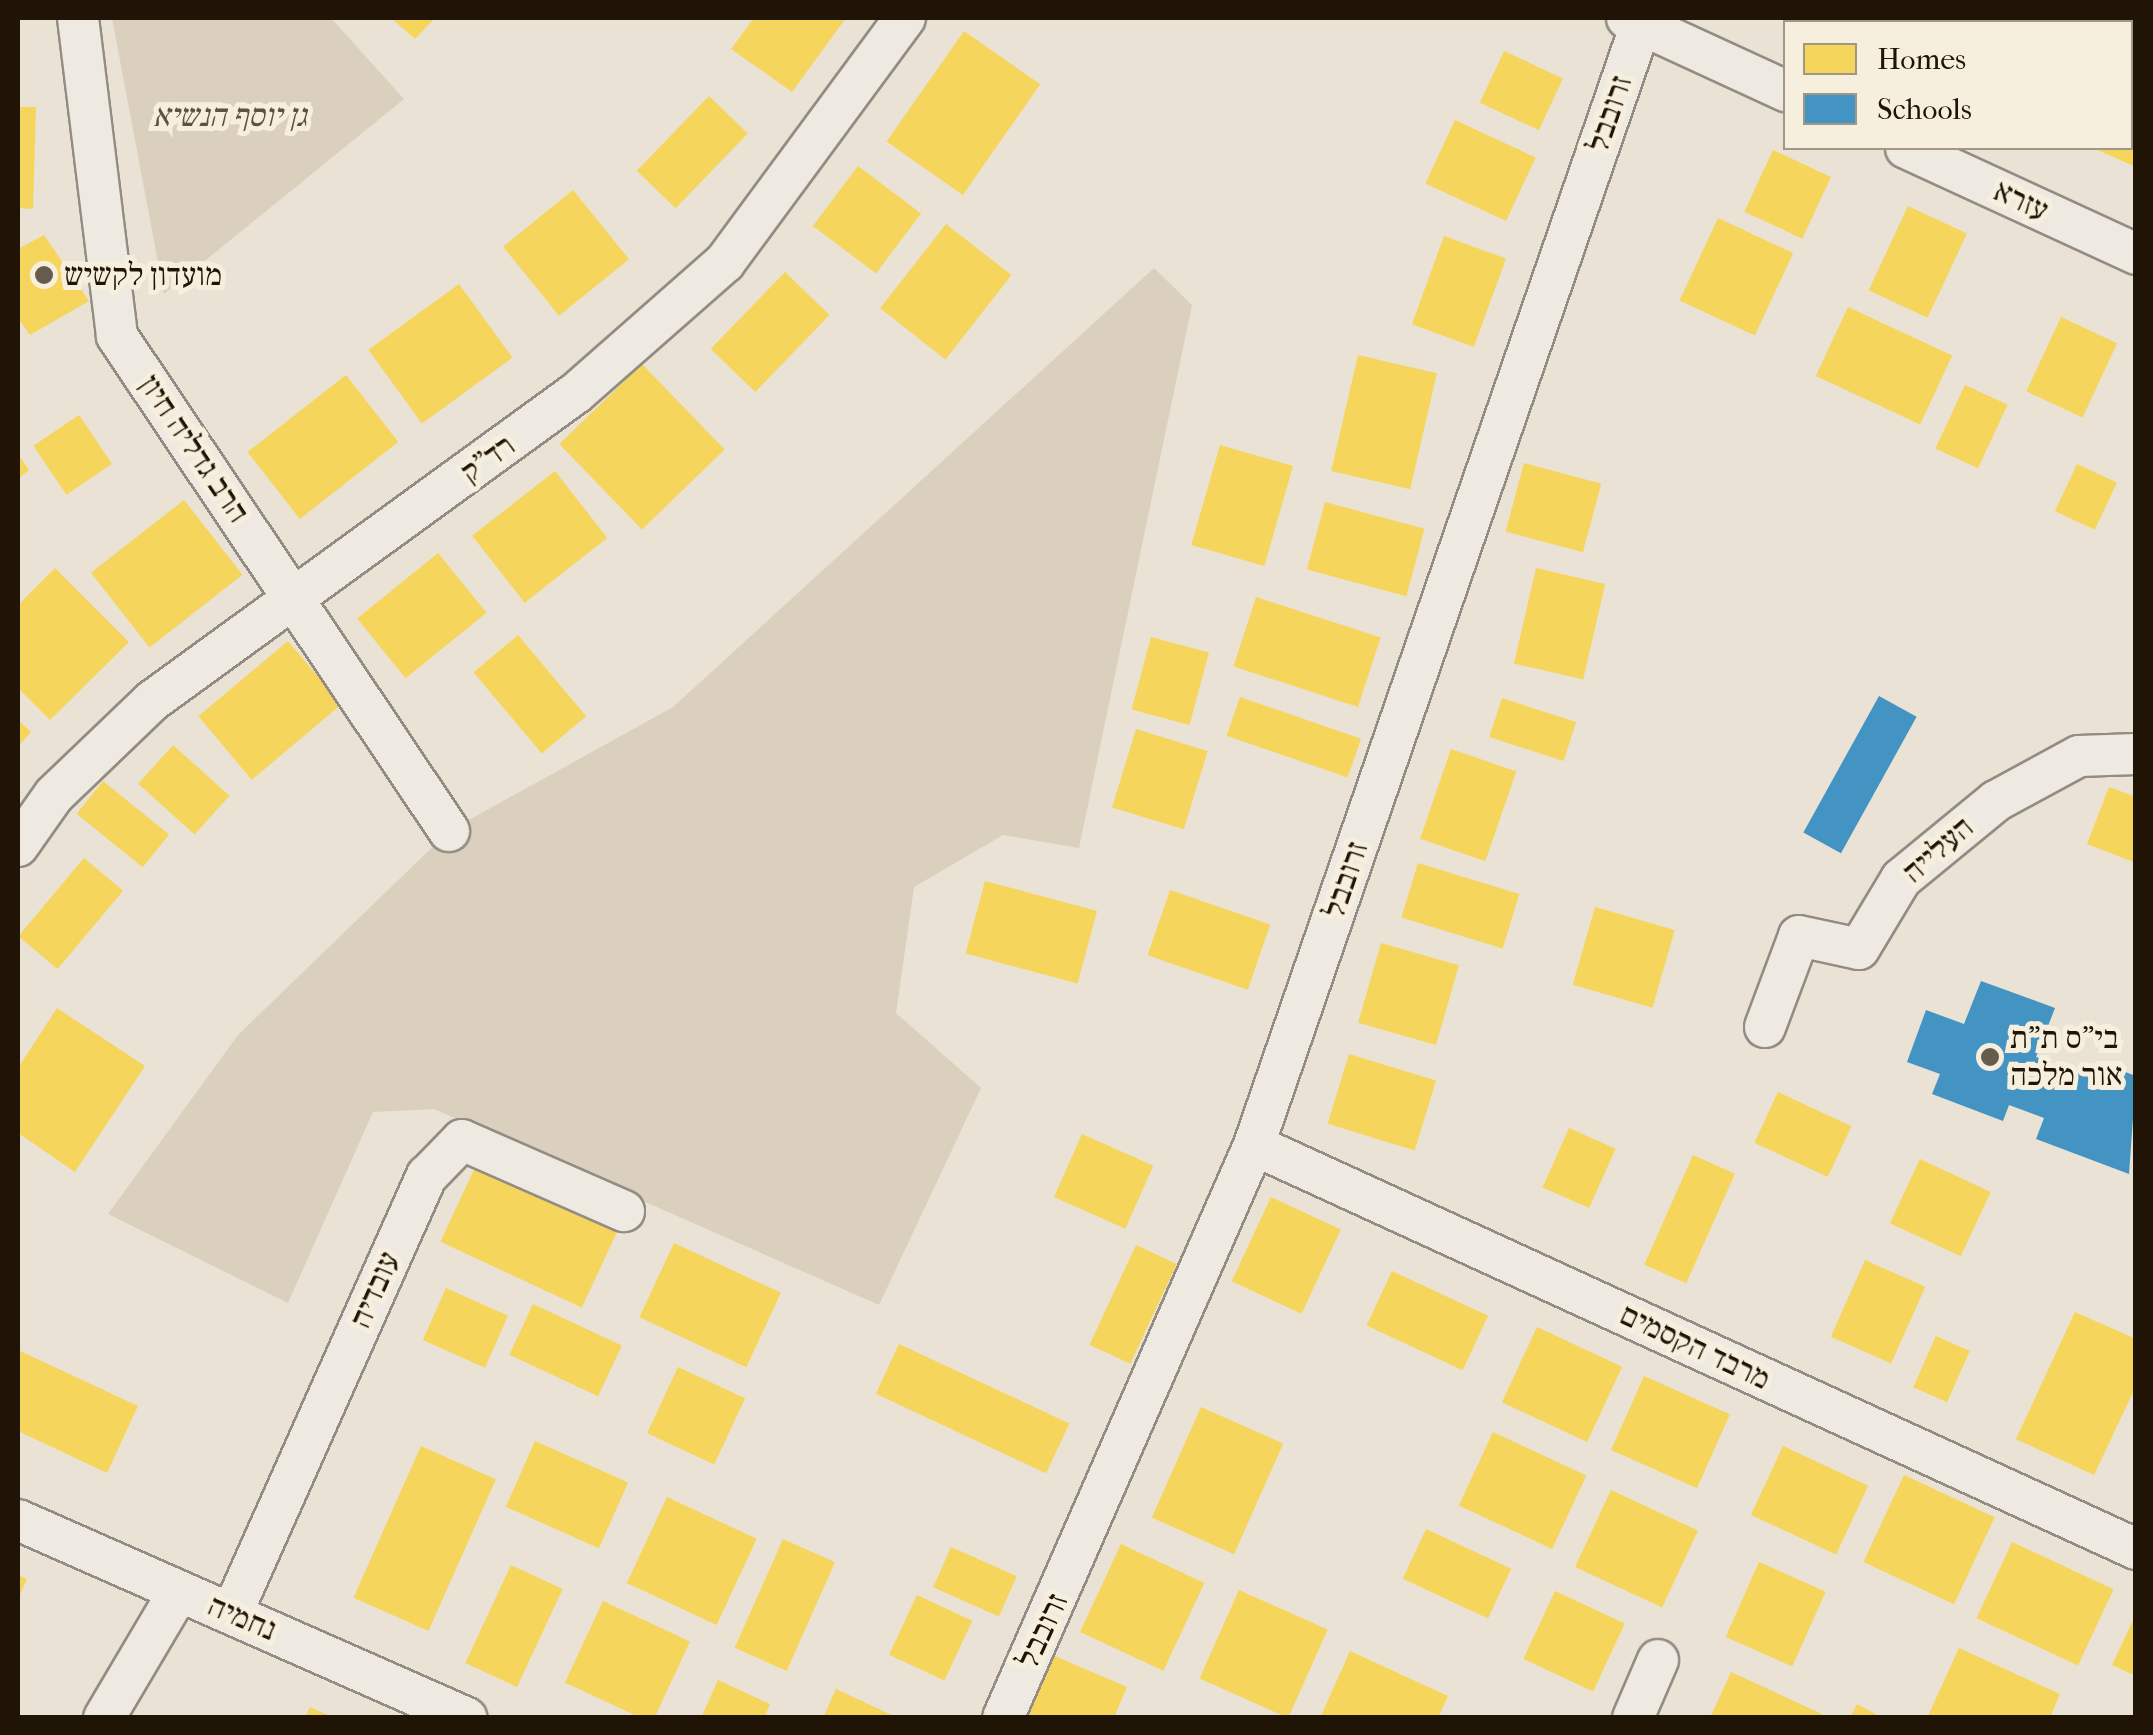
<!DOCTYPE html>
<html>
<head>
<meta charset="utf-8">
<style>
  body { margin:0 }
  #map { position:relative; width:2153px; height:1735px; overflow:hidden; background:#eae2d4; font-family:"IM FELL French Canon","Frank Ruhl Libre",serif }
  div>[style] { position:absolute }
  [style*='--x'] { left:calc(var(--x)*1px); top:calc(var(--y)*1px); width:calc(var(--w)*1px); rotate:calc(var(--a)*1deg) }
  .green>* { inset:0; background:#dbd0bd }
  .homes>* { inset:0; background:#f6d55c; transform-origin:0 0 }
  .schools>* { inset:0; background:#4393c3; transform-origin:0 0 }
  .roads { filter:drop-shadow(2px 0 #938c83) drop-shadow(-2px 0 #938c83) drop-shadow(0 2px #938c83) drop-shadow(0 -2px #938c83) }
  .minor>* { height:40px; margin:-20px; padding:0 20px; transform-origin:20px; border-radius:20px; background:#eeeae2 }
  .dots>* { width:28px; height:28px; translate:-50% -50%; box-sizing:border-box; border:5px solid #f7efdd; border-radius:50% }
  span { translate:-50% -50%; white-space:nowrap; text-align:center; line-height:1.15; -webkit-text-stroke:10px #f7efdd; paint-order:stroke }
  .street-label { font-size:32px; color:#1f1406 }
  .park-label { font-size:32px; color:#5d513f; font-style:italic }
  .poi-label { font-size:32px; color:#1f1406 }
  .left { translate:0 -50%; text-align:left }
  .frame { position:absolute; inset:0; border:20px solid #1f1406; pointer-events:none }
  .legend { position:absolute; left:1783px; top:20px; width:350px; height:130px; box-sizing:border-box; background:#f7efdd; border:2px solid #a19787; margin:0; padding:12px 18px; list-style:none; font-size:30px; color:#1f1406 }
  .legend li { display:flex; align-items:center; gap:20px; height:50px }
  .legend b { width:50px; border:2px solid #a19787 }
</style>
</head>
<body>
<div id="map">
  <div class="green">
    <i style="clip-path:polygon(112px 18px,331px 18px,404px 99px,164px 294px)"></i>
    <i style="clip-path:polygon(1154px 268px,1192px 305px,1079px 848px,1003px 835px,914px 887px,896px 1013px,981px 1088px,879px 1305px,434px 1109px,373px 1112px,288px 1303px,108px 1214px,238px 1035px,449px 831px,673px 707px)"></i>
  </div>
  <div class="homes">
    <i style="clip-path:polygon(391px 18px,435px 18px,415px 39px)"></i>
    <i style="clip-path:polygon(754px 18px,846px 18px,792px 92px,731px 49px)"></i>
    <i style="clip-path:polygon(1780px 18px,1868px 18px,1866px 22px)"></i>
    <i style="clip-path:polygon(1891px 18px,1966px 18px,1888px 22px)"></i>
    <i style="clip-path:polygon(2026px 18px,2130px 18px,2023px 22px)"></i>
    <i style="left:964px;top:31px;width:93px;height:135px;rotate:35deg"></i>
    <i style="left:1504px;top:51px;width:65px;height:57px;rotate:25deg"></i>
    <i style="clip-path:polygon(2130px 83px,2136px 85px,2136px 167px,2093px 148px,2130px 148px)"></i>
    <i style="left:709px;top:96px;width:54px;height:104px;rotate:44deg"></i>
    <i style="clip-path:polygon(18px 107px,36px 107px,33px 209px,18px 208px)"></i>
    <i style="left:1455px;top:120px;width:89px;height:70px;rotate:25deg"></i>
    <i style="left:1773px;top:150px;width:64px;height:68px;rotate:25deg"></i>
    <i style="left:858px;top:166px;width:79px;height:75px;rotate:37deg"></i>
    <i style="left:573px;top:190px;width:89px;height:90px;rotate:51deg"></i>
    <i style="left:1908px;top:206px;width:65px;height:93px;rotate:25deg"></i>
    <i style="left:1718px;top:218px;width:83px;height:91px;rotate:25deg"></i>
    <i style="left:946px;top:224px;width:83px;height:107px;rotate:38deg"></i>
    <i style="clip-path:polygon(44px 235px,89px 301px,30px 335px,18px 318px,18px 249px)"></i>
    <i style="left:1444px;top:236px;width:66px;height:94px;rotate:20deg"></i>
    <i style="left:785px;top:272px;width:62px;height:107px;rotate:44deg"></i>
    <i style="left:459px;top:284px;width:91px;height:112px;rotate:54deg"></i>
    <i style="left:1848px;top:307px;width:115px;height:76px;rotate:25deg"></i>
    <i style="left:2061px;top:317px;width:62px;height:82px;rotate:25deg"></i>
    <i style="left:1358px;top:355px;width:81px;height:119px;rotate:13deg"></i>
    <i style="left:642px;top:364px;width:119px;height:115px;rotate:46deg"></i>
    <i style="left:346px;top:375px;width:85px;height:125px;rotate:52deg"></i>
    <i style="left:1965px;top:385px;width:47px;height:70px;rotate:25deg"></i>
    <i style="left:79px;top:415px;width:59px;height:55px;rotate:56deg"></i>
    <i style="left:1220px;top:445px;width:76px;height:104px;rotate:16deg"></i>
    <i style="clip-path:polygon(18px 454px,29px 470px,18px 479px)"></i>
    <i style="left:1524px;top:463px;width:80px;height:71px;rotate:15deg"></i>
    <i style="left:2077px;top:464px;width:44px;height:52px;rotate:25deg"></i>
    <i style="left:555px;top:471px;width:85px;height:105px;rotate:52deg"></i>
    <i style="left:184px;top:500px;width:95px;height:118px;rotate:52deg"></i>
    <i style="left:1325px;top:502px;width:103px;height:70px;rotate:15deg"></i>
    <i style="left:438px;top:553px;width:77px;height:104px;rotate:51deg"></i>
    <i style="clip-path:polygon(55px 568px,129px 642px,50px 720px,18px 688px,18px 605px)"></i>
    <i style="left:1536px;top:568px;width:71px;height:98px;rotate:13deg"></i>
    <i style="left:1256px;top:597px;width:131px;height:73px;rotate:18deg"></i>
    <i style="left:518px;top:635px;width:106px;height:58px;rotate:50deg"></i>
    <i style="left:1151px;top:637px;width:60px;height:75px;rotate:15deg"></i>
    <i style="left:288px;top:641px;width:83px;height:117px;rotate:50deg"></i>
    <i style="left:1240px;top:697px;width:128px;height:41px;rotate:19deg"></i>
    <i style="left:1502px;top:698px;width:78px;height:41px;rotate:18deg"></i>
    <i style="clip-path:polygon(18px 720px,31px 732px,18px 747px)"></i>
    <i style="left:1136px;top:729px;width:75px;height:82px;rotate:17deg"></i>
    <i style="left:173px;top:745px;width:76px;height:52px;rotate:42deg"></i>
    <i style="left:1451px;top:749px;width:69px;height:95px;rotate:19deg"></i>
    <i style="left:103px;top:781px;width:85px;height:42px;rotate:39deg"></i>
    <i style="clip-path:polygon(2109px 787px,2136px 797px,2136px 863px,2087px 844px)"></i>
    <i style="left:84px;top:858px;width:51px;height:102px;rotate:40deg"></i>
    <i style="left:1418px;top:863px;width:106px;height:57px;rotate:17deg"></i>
    <i style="left:985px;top:881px;width:116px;height:75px;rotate:15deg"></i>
    <i style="left:1170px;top:890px;width:106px;height:69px;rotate:19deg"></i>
    <i style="left:1595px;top:907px;width:83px;height:81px;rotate:16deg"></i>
    <i style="left:1381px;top:943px;width:81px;height:83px;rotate:16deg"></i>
    <i style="clip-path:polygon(57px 1008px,145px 1066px,75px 1172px,18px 1133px,18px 1068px)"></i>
    <i style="left:1349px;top:1054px;width:91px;height:73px;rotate:17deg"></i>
    <i style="left:1778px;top:1092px;width:81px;height:56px;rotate:25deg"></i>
    <i style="left:1569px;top:1128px;width:51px;height:65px;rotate:24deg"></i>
    <i style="left:1082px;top:1134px;width:78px;height:69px;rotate:24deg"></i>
    <i style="left:1693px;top:1155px;width:46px;height:120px;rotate:24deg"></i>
    <i style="left:1920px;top:1159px;width:78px;height:71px;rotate:25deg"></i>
    <i style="left:478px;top:1161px;width:156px;height:89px;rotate:25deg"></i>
    <i style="left:1271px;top:1197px;width:77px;height:93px;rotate:25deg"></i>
    <i style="left:674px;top:1243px;width:118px;height:82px;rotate:25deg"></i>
    <i style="left:1136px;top:1245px;width:45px;height:110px;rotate:25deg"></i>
    <i style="left:1865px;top:1260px;width:66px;height:84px;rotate:24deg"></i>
    <i style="left:1392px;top:1271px;width:106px;height:60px;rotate:25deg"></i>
    <i style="left:446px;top:1288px;width:68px;height:57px;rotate:24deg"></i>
    <i style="left:533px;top:1304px;width:98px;height:56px;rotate:25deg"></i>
    <i style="clip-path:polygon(2075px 1312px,2136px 1339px,2136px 1386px,2094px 1475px,2016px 1439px)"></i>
    <i style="left:1537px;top:1327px;width:94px;height:83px;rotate:25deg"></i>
    <i style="left:1936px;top:1336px;width:37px;height:56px;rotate:24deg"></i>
    <i style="left:899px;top:1344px;width:188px;height:55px;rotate:25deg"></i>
    <i style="clip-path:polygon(18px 1350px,138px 1406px,107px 1473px,18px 1431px)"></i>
    <i style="left:678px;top:1367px;width:74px;height:73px;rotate:25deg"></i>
    <i style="left:1644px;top:1376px;width:94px;height:81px;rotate:24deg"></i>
    <i style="left:1201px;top:1407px;width:90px;height:121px;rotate:24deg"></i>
    <i style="left:1493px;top:1432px;width:103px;height:81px;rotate:25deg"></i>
    <i style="left:535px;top:1441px;width:102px;height:72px;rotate:24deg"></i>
    <i style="left:421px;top:1446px;width:82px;height:166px;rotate:24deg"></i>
    <i style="left:1783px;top:1446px;width:94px;height:76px;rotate:25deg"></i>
    <i style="left:1904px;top:1475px;width:100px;height:96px;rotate:25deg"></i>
    <i style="left:1611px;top:1490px;width:96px;height:85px;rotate:25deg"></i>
    <i style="left:667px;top:1497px;width:99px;height:95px;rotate:25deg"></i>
    <i style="left:1426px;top:1529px;width:94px;height:55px;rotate:25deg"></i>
    <i style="left:783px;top:1539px;width:57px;height:119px;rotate:24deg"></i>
    <i style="left:2012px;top:1542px;width:112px;height:84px;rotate:25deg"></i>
    <i style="left:1121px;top:1544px;width:92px;height:97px;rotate:25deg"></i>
    <i style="left:951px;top:1547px;width:72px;height:44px;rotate:24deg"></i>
    <i style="left:1759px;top:1562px;width:73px;height:82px;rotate:24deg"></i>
    <i style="left:511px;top:1565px;width:57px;height:108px;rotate:25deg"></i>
    <i style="clip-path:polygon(18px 1575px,27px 1579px,18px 1599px)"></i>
    <i style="left:1239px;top:1590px;width:97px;height:97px;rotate:24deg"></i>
    <i style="left:1555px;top:1591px;width:77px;height:75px;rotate:25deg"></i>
    <i style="left:917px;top:1595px;width:61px;height:66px;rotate:25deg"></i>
    <i style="left:603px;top:1601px;width:96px;height:90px;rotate:25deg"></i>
    <i style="clip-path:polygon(2136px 1614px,2136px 1676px,2112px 1665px)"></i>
    <i style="clip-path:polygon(1959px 1648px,2060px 1694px,2050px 1718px,1927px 1718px)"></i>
    <i style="clip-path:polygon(1350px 1651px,1448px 1696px,1438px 1718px,1320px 1718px)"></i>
    <i style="clip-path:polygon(1050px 1654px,1127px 1687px,1114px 1718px,1023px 1718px)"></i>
    <i style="clip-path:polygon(1731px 1672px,1822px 1714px,1821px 1718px,1710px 1718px)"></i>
    <i style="clip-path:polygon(718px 1680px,770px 1704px,764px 1718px,701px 1718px)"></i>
    <i style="clip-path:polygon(836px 1689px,898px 1718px,823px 1718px)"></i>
    <i style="clip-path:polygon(1857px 1704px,1883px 1718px,1850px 1718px)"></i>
    <i style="clip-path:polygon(310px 1707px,334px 1718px,305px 1718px)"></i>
  </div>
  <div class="schools">
    <i style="left:1879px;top:696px;width:43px;height:156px;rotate:29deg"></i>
    <i style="clip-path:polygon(1981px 981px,2055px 1008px,2036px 1057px,2090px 1077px,2096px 1061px,2136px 1076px,2129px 1174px,2036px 1139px,2044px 1118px,2009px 1105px,2003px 1121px,1932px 1094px,1940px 1074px,1907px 1062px,1926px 1010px,1964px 1024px)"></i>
  </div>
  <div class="roads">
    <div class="minor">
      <i style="--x:78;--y:18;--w:320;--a:83"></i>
      <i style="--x:117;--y:336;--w:596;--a:56.15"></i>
      <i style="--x:1627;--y:18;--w:175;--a:24.7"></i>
      <i style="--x:1906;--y:148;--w:253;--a:24.7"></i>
      <i style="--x:18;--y:846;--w:62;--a:-54.8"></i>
      <i style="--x:54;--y:795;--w:136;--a:-43.8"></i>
      <i style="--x:152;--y:701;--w:524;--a:-36"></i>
      <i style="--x:576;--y:393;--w:198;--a:-41.3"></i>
      <i style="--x:725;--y:262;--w:303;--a:-53.6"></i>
      <i style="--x:1765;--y:1027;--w:97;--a:-69.5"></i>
      <i style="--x:1799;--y:936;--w:61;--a:12.2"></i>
      <i style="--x:1859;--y:949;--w:82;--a:-59"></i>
      <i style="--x:1901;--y:879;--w:123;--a:-39.4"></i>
      <i style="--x:1996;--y:801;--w:94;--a:-28.5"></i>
      <i style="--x:2079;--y:756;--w:57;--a:-2"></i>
      <i style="--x:1254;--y:1145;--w:970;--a:24.61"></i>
      <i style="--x:18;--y:1520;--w:490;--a:23.8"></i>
      <i style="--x:232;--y:1613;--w:479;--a:-66"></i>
      <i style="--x:427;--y:1176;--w:50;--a:-45.8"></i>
      <i style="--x:462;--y:1140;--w:177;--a:23.7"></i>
      <i style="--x:104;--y:1718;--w:147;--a:-59.4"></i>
      <i style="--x:1003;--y:1718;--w:626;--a:-66.34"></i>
      <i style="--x:1254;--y:1145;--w:1186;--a:-70.95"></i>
      <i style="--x:1633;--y:1718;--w:63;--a:-66.7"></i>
    </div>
  </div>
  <div class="dots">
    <i style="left:44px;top:275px;background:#665c4e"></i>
    <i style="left:1990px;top:1057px;background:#665c4e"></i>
  </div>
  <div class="street-label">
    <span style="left:1610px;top:114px;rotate:-71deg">זרובבל</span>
    <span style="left:2021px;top:201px;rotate:25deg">עזרא</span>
    <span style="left:194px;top:449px;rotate:56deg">הרב גדליה חיון</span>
    <span style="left:488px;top:459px;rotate:-36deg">רד"ק</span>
    <span style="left:1938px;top:850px;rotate:-41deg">העלייה</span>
    <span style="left:1346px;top:880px;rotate:-71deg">זרובבל</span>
    <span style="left:375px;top:1290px;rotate:-66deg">עובדיה</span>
    <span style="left:1695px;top:1347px;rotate:25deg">מרבד הקסמים</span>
    <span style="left:242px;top:1618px;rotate:23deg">נחמיה</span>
    <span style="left:1043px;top:1631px;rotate:-65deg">זרובבל</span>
  </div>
  <div class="park-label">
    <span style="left:230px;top:116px">גן יוסף הנשיא</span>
  </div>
  <div class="poi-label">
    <span class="left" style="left:64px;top:275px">מועדון לקשיש</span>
    <span class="left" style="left:2010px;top:1057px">בי"ס ת"ת<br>אור מלכה</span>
  </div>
  <div class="frame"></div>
  <ul class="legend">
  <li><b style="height:28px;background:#f6d55c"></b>Homes</li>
  <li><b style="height:28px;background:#4393c3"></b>Schools</li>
  </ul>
</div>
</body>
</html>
